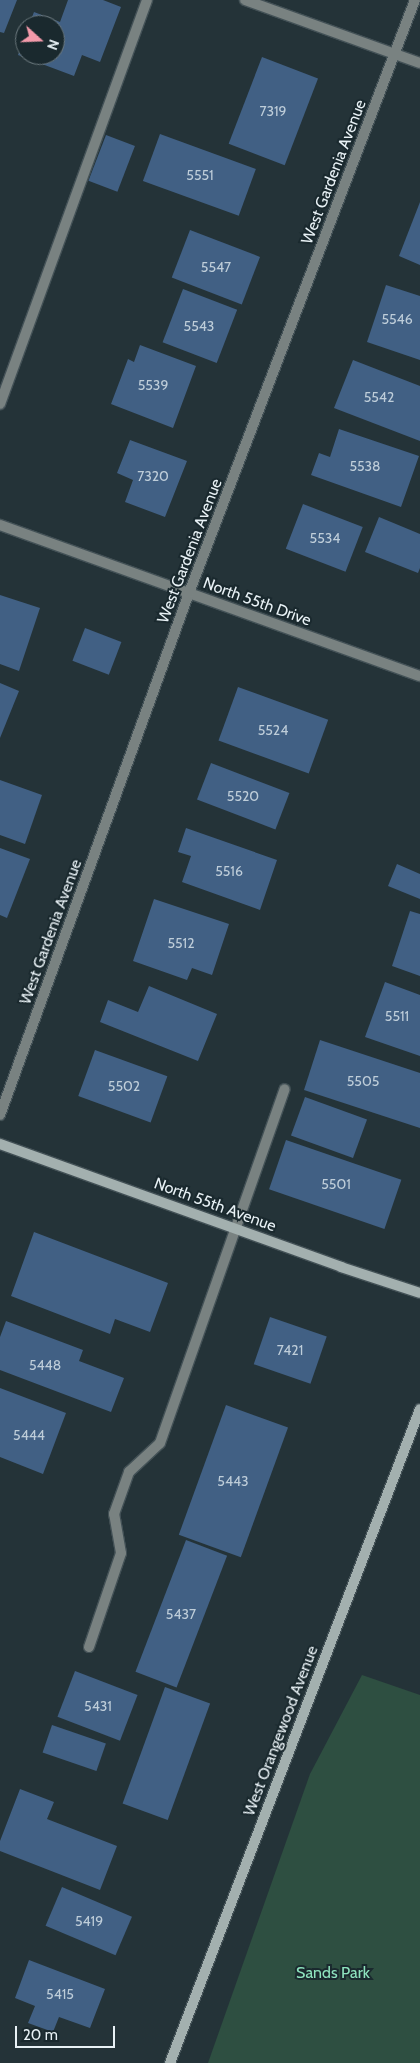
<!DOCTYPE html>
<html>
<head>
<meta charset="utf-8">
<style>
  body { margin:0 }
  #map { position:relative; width:420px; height:2063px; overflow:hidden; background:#243338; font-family:Cabin,sans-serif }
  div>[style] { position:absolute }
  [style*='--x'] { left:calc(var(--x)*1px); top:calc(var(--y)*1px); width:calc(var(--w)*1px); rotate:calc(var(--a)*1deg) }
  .green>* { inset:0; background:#2e4f41 }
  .building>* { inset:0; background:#416084; transform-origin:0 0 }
  .roads { filter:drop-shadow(1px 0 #435156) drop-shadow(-1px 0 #435156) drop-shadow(0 1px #435156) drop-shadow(0 -1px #435156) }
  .lane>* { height:10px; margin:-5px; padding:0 5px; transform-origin:5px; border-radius:5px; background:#798281 }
  .street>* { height:10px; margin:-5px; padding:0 5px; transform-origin:5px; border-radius:5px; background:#798281 }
  .secondary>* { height:10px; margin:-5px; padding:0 5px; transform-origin:5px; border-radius:5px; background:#a3b0af }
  span { translate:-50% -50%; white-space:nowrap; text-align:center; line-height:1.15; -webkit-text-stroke:4px #1a292e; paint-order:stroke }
  .number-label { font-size:14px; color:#becdd9 }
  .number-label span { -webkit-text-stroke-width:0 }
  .street-label { font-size:16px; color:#e8f1f5 }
  .park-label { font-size:16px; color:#8ee3be }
  .north { position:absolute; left:15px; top:15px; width:50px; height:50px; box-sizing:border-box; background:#1a292e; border:1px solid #6c797e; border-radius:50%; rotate:110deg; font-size:14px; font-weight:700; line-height:20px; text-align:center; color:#e8f1f5 }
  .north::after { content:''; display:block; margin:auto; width:18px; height:22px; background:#f39aaa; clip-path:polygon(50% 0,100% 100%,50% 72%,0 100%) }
  .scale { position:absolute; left:15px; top:2026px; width:100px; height:22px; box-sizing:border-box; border:2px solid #e8f1f5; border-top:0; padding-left:6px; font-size:15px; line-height:18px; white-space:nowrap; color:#e8f1f5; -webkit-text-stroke:4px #1a292e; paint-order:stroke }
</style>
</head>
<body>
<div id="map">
  <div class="green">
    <i style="clip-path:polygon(362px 1675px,420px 1695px,420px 2063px,208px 2063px,310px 1774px)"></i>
  </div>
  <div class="building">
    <i style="clip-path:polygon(0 0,17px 0,4px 33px,0 32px)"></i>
    <i style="clip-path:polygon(68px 0,103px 0,121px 7px,100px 62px,82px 55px,74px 76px,18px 55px,25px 37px,25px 55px,55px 55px,55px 25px,29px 25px,34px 12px,60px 22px)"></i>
    <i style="left:262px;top:57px;width:60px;height:93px;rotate:21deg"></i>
    <i style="left:160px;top:134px;width:102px;height:50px;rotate:20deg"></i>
    <i style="left:106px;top:135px;width:31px;height:49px;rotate:21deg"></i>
    <i style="clip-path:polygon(420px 202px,420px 265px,399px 256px)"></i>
    <i style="left:190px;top:230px;width:75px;height:51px;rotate:21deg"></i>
    <i style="clip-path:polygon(386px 285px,420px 296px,420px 360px,367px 342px)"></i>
    <i style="left:183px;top:289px;width:58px;height:57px;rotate:21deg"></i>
    <i style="clip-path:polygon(140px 345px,196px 366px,173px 428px,111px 404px,128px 359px,134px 362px)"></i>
    <i style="clip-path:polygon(353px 360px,420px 386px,420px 441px,334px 408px)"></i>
    <i style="clip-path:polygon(339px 429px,419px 456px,401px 507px,311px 475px,319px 453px,330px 457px)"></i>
    <i style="clip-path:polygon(130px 440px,187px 461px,165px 517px,125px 502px,133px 480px,117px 473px)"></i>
    <i style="left:303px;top:504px;width:64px;height:48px;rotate:21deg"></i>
    <i style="clip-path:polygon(379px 517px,420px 534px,420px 568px,418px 573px,365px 552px)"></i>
    <i style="clip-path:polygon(0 595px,40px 608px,19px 671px,0 664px)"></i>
    <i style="left:85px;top:628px;width:39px;height:35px;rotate:21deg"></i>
    <i style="clip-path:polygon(0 683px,19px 691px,0 738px)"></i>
    <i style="left:238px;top:687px;width:96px;height:57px;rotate:20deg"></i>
    <i style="left:211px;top:763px;width:84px;height:39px;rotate:21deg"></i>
    <i style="clip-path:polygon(0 780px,42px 795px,25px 844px,0 835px)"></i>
    <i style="clip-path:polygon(186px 828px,277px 860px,260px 910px,182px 882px,191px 856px,178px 852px)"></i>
    <i style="clip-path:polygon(0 848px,30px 859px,7px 918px,0 915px)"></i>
    <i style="clip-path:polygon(397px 864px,420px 874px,420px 899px,388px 886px)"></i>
    <i style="clip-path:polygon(154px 899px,229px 924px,212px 975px,192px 968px,187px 980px,133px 961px)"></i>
    <i style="clip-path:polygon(410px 911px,420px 914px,420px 976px,392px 966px)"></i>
    <i style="clip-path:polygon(385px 982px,420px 995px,420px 1056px,365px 1037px)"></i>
    <i style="clip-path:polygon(149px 986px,217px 1014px,198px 1061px,100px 1022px,108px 1000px,138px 1012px)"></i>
    <i style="clip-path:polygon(320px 1040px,420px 1073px,420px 1128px,304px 1090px)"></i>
    <i style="left:95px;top:1050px;width:77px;height:49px;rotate:20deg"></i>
    <i style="left:305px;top:1097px;width:66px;height:41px;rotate:20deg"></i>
    <i style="left:286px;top:1140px;width:122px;height:52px;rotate:19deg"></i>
    <i style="clip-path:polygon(34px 1232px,168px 1283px,150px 1332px,115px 1319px,110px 1334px,11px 1296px)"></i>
    <i style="left:270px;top:1317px;width:60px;height:50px;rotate:19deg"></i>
    <i style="clip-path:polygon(6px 1321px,83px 1350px,79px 1361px,124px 1378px,111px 1412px,0 1370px,0 1337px)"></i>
    <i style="clip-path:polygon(0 1388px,66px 1413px,43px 1474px,0 1457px)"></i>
    <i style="left:226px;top:1405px;width:66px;height:138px;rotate:20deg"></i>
    <i style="left:186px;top:1540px;width:44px;height:141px;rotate:21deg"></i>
    <i style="left:75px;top:1671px;width:67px;height:49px;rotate:21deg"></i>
    <i style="left:165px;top:1687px;width:48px;height:124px;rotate:20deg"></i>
    <i style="left:52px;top:1725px;width:57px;height:29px;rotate:19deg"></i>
    <i style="clip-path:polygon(20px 1789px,54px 1802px,47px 1819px,117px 1846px,100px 1890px,0 1851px,0 1841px)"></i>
    <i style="left:62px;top:1887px;width:76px;height:42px;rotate:23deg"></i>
    <i style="clip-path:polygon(29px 1960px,105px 1989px,90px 2028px,59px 2017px,53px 2032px,28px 2023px,35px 2006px,15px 1998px)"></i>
  </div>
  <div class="roads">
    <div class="lane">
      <i style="--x:0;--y:404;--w:430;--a:-70"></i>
      <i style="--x:89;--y:1647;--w:99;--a:-71.2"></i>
      <i style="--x:121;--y:1553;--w:40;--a:-100"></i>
      <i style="--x:114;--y:1514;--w:45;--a:-70.3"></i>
      <i style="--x:129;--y:1472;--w:42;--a:-43.1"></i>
      <i style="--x:160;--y:1443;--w:375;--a:-70.6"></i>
    </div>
    <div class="street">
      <i style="--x:245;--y:0;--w:186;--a:19.8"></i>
      <i style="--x:0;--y:525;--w:446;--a:19.8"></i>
      <i style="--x:0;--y:1115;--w:555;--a:-70.1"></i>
      <i style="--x:189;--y:593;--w:635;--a:-69.14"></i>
    </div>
    <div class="secondary">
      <i style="--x:0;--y:1144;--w:363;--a:19.8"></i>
      <i style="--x:341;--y:1267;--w:83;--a:18.2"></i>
      <i style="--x:170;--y:2063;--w:700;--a:-69.08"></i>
    </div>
  </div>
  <div class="number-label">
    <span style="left:273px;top:111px">7319</span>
    <span style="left:200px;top:175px">5551</span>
    <span style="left:216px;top:267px">5547</span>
    <span style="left:397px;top:319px">5546</span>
    <span style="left:199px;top:326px">5543</span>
    <span style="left:153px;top:385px">5539</span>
    <span style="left:379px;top:397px">5542</span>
    <span style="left:365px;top:466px">5538</span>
    <span style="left:153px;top:476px">7320</span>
    <span style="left:325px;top:538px">5534</span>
    <span style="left:273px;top:730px">5524</span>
    <span style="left:243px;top:796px">5520</span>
    <span style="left:229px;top:871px">5516</span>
    <span style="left:181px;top:943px">5512</span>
    <span style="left:397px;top:1016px">5511</span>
    <span style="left:363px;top:1081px">5505</span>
    <span style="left:124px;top:1086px">5502</span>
    <span style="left:336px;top:1184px">5501</span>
    <span style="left:290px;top:1350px">7421</span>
    <span style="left:45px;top:1365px">5448</span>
    <span style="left:29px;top:1435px">5444</span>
    <span style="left:233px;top:1481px">5443</span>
    <span style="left:181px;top:1614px">5437</span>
    <span style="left:98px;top:1706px">5431</span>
    <span style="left:89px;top:1921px">5419</span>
    <span style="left:60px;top:1994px">5415</span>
  </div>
  <div class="street-label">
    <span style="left:334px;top:172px;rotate:-69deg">West Gardenia Avenue</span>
    <span style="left:190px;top:551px;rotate:-69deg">West Gardenia Avenue</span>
    <span style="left:257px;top:602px;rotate:20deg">North 55th Drive</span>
    <span style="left:51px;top:932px;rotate:-70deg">West Gardenia Avenue</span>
    <span style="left:215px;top:1205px;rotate:20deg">North 55th Avenue</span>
    <span style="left:281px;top:1731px;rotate:-69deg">West Orangewood Avenue</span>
  </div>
  <div class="park-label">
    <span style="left:333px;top:1973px">Sands Park</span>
  </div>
  <div class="north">N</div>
  <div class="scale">20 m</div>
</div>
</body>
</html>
